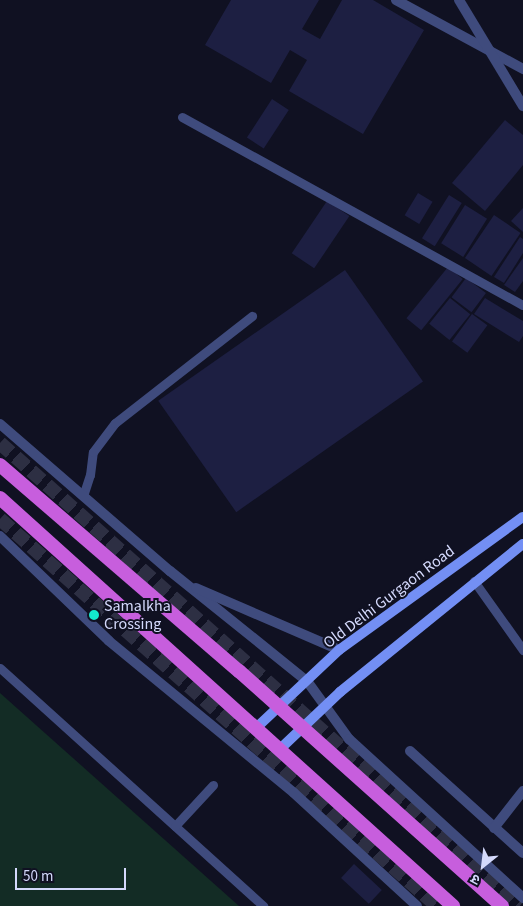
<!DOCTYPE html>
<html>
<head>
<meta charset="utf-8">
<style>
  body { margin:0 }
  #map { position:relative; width:523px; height:906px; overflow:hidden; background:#101122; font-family:"Source Sans 3","Noto Sans Devanagari",sans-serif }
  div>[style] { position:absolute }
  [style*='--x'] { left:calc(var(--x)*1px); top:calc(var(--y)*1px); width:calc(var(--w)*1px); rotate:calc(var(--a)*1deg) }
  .green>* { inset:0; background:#132c25 }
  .building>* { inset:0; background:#1d1f42; transform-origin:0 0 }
  .trunk-tunnel>* { height:14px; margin-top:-7px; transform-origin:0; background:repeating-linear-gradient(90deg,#2d2f43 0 14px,transparent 0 21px) }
  .service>* { height:9px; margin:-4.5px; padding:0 4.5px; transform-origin:4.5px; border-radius:4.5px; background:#3f4b7d }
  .minor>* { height:10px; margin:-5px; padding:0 5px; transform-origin:5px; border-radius:5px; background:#3f4b7d }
  .tertiary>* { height:10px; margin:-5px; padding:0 5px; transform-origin:5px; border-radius:5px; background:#3f4b7d }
  .secondary>* { height:10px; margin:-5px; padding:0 5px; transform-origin:5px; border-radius:5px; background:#738ff4 }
  .trunk>* { height:14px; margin:-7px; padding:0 7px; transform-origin:7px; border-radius:7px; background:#c75edd }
  .dots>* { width:14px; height:14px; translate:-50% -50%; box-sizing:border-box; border:2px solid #101122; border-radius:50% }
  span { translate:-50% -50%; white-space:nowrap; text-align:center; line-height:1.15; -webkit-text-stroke:4px #101122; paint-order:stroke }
  .street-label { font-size:16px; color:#d4d9fc }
  .poi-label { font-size:16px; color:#d4d9fc }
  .left { translate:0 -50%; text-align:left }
  .north { position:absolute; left:458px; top:841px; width:50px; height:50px; -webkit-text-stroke:4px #101122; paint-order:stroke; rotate:209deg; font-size:14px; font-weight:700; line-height:20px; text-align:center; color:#d4d9fc }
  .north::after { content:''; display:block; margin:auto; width:18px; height:22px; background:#d4d9fc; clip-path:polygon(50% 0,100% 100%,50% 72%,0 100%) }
  .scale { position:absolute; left:15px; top:868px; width:111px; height:22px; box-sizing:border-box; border:2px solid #d4d9fc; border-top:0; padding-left:6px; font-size:15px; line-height:18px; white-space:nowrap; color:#d4d9fc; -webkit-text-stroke:4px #101122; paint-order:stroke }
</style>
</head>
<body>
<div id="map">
  <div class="green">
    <i style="clip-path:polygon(0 693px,239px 906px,0 906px)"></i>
  </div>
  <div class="building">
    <i style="clip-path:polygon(231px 0,319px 0,302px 29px,320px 39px,342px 0,373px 0,424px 30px,363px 134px,289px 91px,307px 60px,290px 50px,271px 83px,205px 45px)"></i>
    <i style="left:272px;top:99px;width:20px;height:46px;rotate:33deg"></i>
    <i style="clip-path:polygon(505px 120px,523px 135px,523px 165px,485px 211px,452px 183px)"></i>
    <i style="left:418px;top:193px;width:17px;height:26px;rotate:31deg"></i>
    <i style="left:449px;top:195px;width:15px;height:51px;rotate:32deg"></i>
    <i style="left:327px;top:201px;width:27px;height:63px;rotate:34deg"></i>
    <i style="left:465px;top:205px;width:26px;height:45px;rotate:32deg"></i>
    <i style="clip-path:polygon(523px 208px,523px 232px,511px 221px)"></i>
    <i style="left:494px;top:215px;width:32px;height:52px;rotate:34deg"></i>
    <i style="clip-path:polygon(520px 237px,523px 239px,523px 253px,504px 283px,494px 277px)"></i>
    <i style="clip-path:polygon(523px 258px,523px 281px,515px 292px,504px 285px)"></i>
    <i style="left:448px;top:267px;width:19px;height:66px;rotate:39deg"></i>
    <i style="left:345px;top:270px;width:136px;height:228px;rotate:55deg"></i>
    <i style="left:466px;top:278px;width:25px;height:24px;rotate:37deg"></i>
    <i style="left:450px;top:298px;width:26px;height:33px;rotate:39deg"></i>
    <i style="clip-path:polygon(485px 298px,523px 321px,523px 336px,519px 342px,474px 314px)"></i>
    <i style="left:472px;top:314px;width:19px;height:34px;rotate:36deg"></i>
    <i style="left:354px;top:864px;width:38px;height:19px;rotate:43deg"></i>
  </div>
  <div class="trunk-tunnel">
    <i style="--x:0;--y:443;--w:696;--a:41.74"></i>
    <i style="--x:0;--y:519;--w:584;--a:41.53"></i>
  </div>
  <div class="service">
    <i style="--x:182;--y:117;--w:389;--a:28.9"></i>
    <i style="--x:83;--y:496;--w:22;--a:-72"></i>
    <i style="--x:90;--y:475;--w:23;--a:-83"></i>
    <i style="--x:93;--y:452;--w:36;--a:-53"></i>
    <i style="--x:115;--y:423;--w:174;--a:-38"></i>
    <i style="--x:474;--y:581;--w:85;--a:54.6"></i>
    <i style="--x:0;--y:668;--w:355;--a:42.1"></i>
    <i style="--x:175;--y:826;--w:56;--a:-47.2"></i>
  </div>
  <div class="minor">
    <i style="--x:396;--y:0;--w:145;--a:28.5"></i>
    <i style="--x:459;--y:0;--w:124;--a:58.9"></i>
    <i style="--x:410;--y:751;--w:152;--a:42.1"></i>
    <i style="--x:494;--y:828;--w:47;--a:-51.9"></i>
  </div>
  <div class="tertiary">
    <i style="--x:0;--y:424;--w:225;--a:40.9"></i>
    <i style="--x:170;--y:571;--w:176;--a:38.8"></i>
    <i style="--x:307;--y:681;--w:72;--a:54.1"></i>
    <i style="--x:349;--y:739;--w:236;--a:42.4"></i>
    <i style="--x:0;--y:536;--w:151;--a:43.9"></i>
    <i style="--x:109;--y:641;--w:239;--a:39.4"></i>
    <i style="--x:294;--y:793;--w:167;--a:42.6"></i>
    <i style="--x:196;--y:588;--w:156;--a:23.4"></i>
  </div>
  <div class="secondary">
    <i style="--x:256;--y:728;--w:114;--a:-43.2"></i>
    <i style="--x:339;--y:650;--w:227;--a:-35.9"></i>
    <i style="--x:280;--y:749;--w:83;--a:-43.5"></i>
    <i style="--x:340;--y:692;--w:235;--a:-39"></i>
  </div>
  <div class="trunk">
    <i style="--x:0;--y:465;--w:316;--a:40.8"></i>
    <i style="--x:239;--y:671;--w:353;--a:41.8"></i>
    <i style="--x:0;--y:498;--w:610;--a:42.01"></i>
  </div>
  <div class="dots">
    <i style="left:94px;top:615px;background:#13e9cc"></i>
  </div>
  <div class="street-label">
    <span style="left:389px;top:597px;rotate:-37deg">Old Delhi Gurgaon Road</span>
  </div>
  <div class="poi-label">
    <span class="left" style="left:104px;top:615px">Samalkha<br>Crossing</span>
  </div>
  <div class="north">उ</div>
  <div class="scale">50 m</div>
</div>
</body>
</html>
